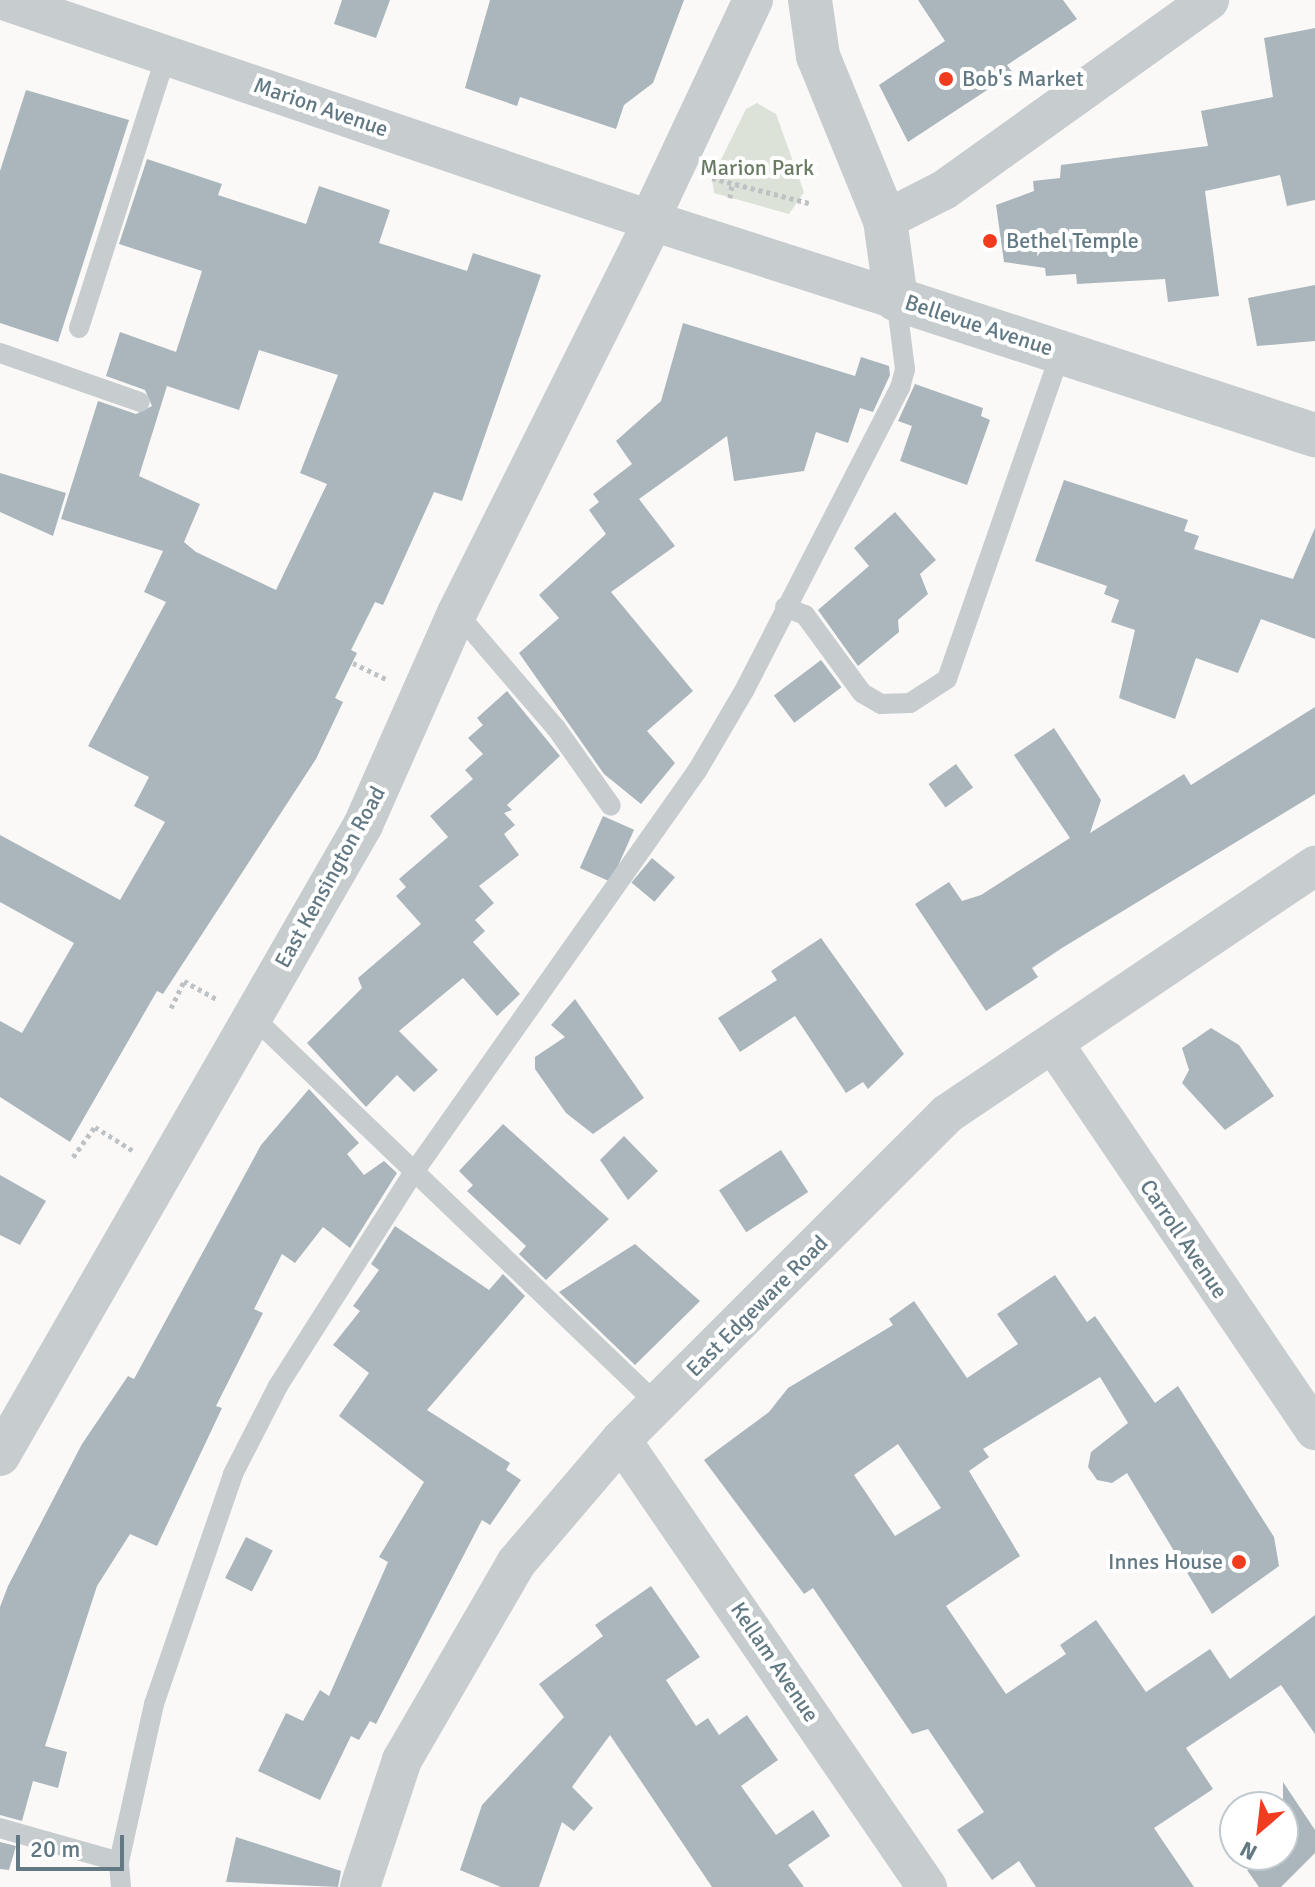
<!DOCTYPE html>
<html>
<head>
<meta charset="utf-8">
<style>
  body { margin:0 }
  #map { position:relative; width:1315px; height:1887px; overflow:hidden; background:#faf9f7; font-family:Signika,sans-serif }
  div>[style] { position:absolute }
  [style*='--x'] { left:calc(var(--x)*1px); top:calc(var(--y)*1px); width:calc(var(--w)*1px); rotate:calc(var(--a)*1deg) }
  .green>* { inset:0; background:#dce2d8 }
  .building>* { inset:0; background:#aab6bb; transform-origin:0 0 }
  .path>* { height:5px; margin-top:-2.5px; transform-origin:0; background:repeating-linear-gradient(90deg,#bec2c4 0 4px,transparent 0 8px) }
  .service>* { height:20px; margin:-10px; padding:0 10px; transform-origin:10px; border-radius:10px; background:#c7cccf }
  .minor>* { height:40px; margin:-20px; padding:0 20px; transform-origin:20px; border-radius:20px; background:#c7cccf }
  .tertiary>* { height:44px; margin:-22px; padding:0 22px; transform-origin:22px; border-radius:22px; background:#c7cccf }
  .dots>* { width:22px; height:22px; translate:-50% -50%; box-sizing:border-box; border:4px solid #fff; border-radius:50% }
  span { translate:-50% -50%; white-space:nowrap; text-align:center; line-height:1.15; -webkit-text-stroke:8px #fff; paint-order:stroke }
  .poi-label { font-size:22px; color:#627984 }
  .left { translate:0 -50%; text-align:left }
  .right { translate:-100% -50%; text-align:right }
  .street-label { font-size:22px; color:#627984 }
  .park-label { font-size:22px; color:#697b62 }
  .north { position:absolute; left:1219px; top:1791px; width:80px; height:80px; box-sizing:border-box; background:#fff; border:2px solid #c0c9ce; border-radius:50%; rotate:208deg; font-size:22px; font-weight:700; line-height:32px; text-align:center; color:#627984 }
  .north::after { content:''; display:block; margin:auto; width:28px; height:36px; background:#f13c20; clip-path:polygon(50% 0,100% 100%,50% 72%,0 100%) }
  .scale { position:absolute; left:16px; top:1835px; width:108px; height:36px; box-sizing:border-box; border:4px solid #627984; border-top:0; padding-left:10px; font-size:24px; line-height:28px; white-space:nowrap; color:#627984; -webkit-text-stroke:6px #fff; paint-order:stroke }
</style>
</head>
<body>
<div id="map">
  <div class="green">
    <i style="clip-path:polygon(757px 103px,776px 114px,804px 192px,789px 214px,714px 193px,712px 178px,746px 109px)"></i>
  </div>
  <div class="building">
    <i style="clip-path:polygon(342px 0,390px 0,376px 38px,334px 24px)"></i>
    <i style="clip-path:polygon(490px 0,684px 0,653px 83px,624px 105px,616px 129px,520px 97px,517px 106px,465px 88px)"></i>
    <i style="clip-path:polygon(918px 0,1063px 0,1077px 19px,1007px 65px,1013px 73px,908px 142px,879px 85px,945px 41px)"></i>
    <i style="clip-path:polygon(1315px 28px,1315px 200px,1287px 206px,1280px 175px,1205px 191px,1219px 296px,1168px 302px,1165px 279px,1077px 284px,1076px 274px,1046px 276px,1045px 268px,1004px 262px,996px 205px,1034px 191px,1033px 181px,1060px 178px,1061px 165px,1208px 146px,1201px 111px,1273px 97px,1264px 38px)"></i>
    <i style="clip-path:polygon(26px 90px,129px 120px,58px 342px,0 323px,0 171px)"></i>
    <i style="clip-path:polygon(evenodd,147px 159px,222px 184px,218px 195px,306px 224px,319px 186px,390px 210px,379px 243px,467px 271px,473px 253px,541px 275px,462px 501px,434px 492px,383px 605px,375px 602px,351px 650px,357px 653px,335px 698px,343px 702px,316px 759px,163px 994px,157px 991px,70px 1142px,0 1097px,0 1021px,22px 1033px,74px 943px,0 902px,0 835px,120px 900px,165px 822px,134px 806px,149px 777px,88px 746px,166px 602px,144px 592px,163px 551px,61px 519px,98px 401px,136px 414px,152px 406px,145px 390px,106px 376px,120px 332px,176px 352px,202px 271px,119px 244px,147px 159px,259px 350px,338px 375px,300px 473px,327px 484px,276px 590px,196px 552px,184px 542px,200px 504px,139px 476px,167px 386px,239px 410px,259px 350px)"></i>
    <i style="clip-path:polygon(1315px 285px,1315px 341px,1257px 346px,1248px 298px)"></i>
    <i style="clip-path:polygon(683px 323px,855px 376px,861px 357px,889px 366px,890px 375px,873px 412px,860px 408px,848px 443px,816px 432px,804px 471px,734px 481px,727px 436px,639px 499px,675px 546px,611px 592px,693px 691px,647px 731px,675px 763px,641px 804px,604px 774px,519px 653px,559px 618px,539px 595px,606px 534px,589px 510px,599px 502px,593px 494px,632px 464px,616px 441px,661px 401px)"></i>
    <i style="clip-path:polygon(915px 384px,983px 408px,981px 416px,990px 420px,967px 485px,900px 461px,912px 426px,898px 421px)"></i>
    <i style="clip-path:polygon(0 473px,66px 493px,53px 536px,0 512px)"></i>
    <i style="clip-path:polygon(1064px 480px,1188px 520px,1184px 531px,1199px 536px,1194px 549px,1293px 579px,1315px 528px,1315px 639px,1261px 619px,1238px 673px,1196px 658px,1175px 719px,1119px 698px,1135px 630px,1111px 622px,1119px 600px,1104px 594px,1107px 586px,1035px 561px)"></i>
    <i style="clip-path:polygon(895px 512px,936px 560px,920px 574px,928px 594px,898px 620px,899px 632px,858px 666px,818px 610px,869px 566px,854px 548px)"></i>
    <i style="left:821px;top:660px;width:34px;height:59px;rotate:53deg"></i>
    <i style="clip-path:polygon(507px 691px,560px 756px,507px 805px,512px 810px,504px 813px,515px 825px,504px 834px,519px 855px,479px 886px,494px 903px,475px 920px,485px 931px,473px 942px,520px 994px,497px 1016px,463px 978px,399px 1031px,438px 1070px,414px 1092px,397px 1075px,366px 1107px,307px 1043px,362px 988px,358px 978px,421px 924px,396px 896px,406px 887px,399px 879px,448px 837px,430px 816px,473px 779px,465px 770px,483px 754px,468px 738px,483px 725px,477px 718px)"></i>
    <i style="clip-path:polygon(1315px 707px,1315px 794px,1062px 948px,1032px 968px,1038px 977px,986px 1011px,915px 904px,949px 882px,962px 901px,981px 895px,1070px 838px,1014px 755px,1054px 728px,1101px 800px,1090px 833px,1184px 774px,1191px 785px)"></i>
    <i style="left:956px;top:764px;width:29px;height:34px;rotate:54deg"></i>
    <i style="left:603px;top:816px;width:34px;height:57px;rotate:24deg"></i>
    <i style="left:652px;top:858px;width:30px;height:32px;rotate:40deg"></i>
    <i style="clip-path:polygon(821px 938px,904px 1054px,868px 1089px,863px 1082px,846px 1093px,795px 1016px,740px 1052px,718px 1018px,777px 980px,771px 971px)"></i>
    <i style="clip-path:polygon(575px 999px,644px 1098px,593px 1134px,566px 1113px,535px 1069px,535px 1057px,565px 1037px,551px 1025px)"></i>
    <i style="clip-path:polygon(1211px 1028px,1239px 1045px,1274px 1096px,1225px 1130px,1182px 1083px,1189px 1070px,1182px 1048px)"></i>
    <i style="clip-path:polygon(309px 1089px,359px 1143px,347px 1154px,364px 1175px,384px 1161px,397px 1173px,350px 1248px,323px 1227px,295px 1263px,282px 1254px,254px 1309px,263px 1313px,216px 1406px,222px 1408px,157px 1546px,130px 1534px,97px 1586px,45px 1746px,67px 1752px,58px 1788px,33px 1781px,22px 1821px,0 1815px,0 1607px,8px 1586px,82px 1444px,128px 1376px,134px 1379px,261px 1145px)"></i>
    <i style="clip-path:polygon(503px 1124px,609px 1219px,546px 1280px,519px 1254px,526px 1246px,467px 1191px,473px 1185px,459px 1171px)"></i>
    <i style="clip-path:polygon(624px 1136px,658px 1171px,628px 1200px,600px 1160px)"></i>
    <i style="left:781px;top:1150px;width:50px;height:74px;rotate:57deg"></i>
    <i style="clip-path:polygon(0 1175px,46px 1201px,20px 1245px,0 1235px)"></i>
    <i style="clip-path:polygon(395px 1226px,489px 1290px,503px 1274px,525px 1296px,427px 1410px,510px 1463px,506px 1470px,521px 1480px,490px 1525px,482px 1520px,376px 1724px,370px 1721px,359px 1740px,351px 1736px,320px 1800px,258px 1771px,286px 1713px,303px 1721px,320px 1690px,329px 1696px,388px 1562px,379px 1557px,424px 1482px,339px 1416px,369px 1373px,333px 1345px,360px 1311px,353px 1306px,379px 1270px,371px 1264px)"></i>
    <i style="clip-path:polygon(635px 1244px,700px 1301px,635px 1365px,559px 1292px)"></i>
    <i style="clip-path:polygon(evenodd,1055px 1275px,1087px 1322px,1095px 1316px,1155px 1403px,1178px 1386px,1274px 1537px,1279px 1566px,1212px 1614px,1127px 1473px,1112px 1483px,1097px 1480px,1088px 1467px,1091px 1452px,1128px 1423px,1100px 1377px,983px 1449px,989px 1457px,969px 1471px,1020px 1556px,946px 1606px,1006px 1694px,1066px 1654px,1060px 1645px,1096px 1620px,1146px 1692px,1210px 1649px,1230px 1679px,1315px 1615px,1315px 1734px,1281px 1685px,1186px 1748px,1213px 1789px,1154px 1828px,1194px 1887px,1036px 1887px,1019px 1861px,992px 1880px,957px 1830px,984px 1812px,928px 1729px,912px 1734px,813px 1588px,804px 1594px,704px 1460px,769px 1412px,788px 1388px,893px 1325px,889px 1319px,914px 1301px,967px 1378px,1018px 1344px,997px 1314px,1055px 1275px,898px 1444px,941px 1508px,895px 1536px,854px 1475px,898px 1444px)"></i>
    <i style="left:246px;top:1537px;width:30px;height:46px;rotate:27deg"></i>
    <i style="clip-path:polygon(651px 1586px,700px 1657px,666px 1680px,696px 1726px,708px 1718px,719px 1735px,747px 1715px,778px 1760px,741px 1786px,776px 1835px,813px 1810px,830px 1836px,788px 1865px,804px 1887px,712px 1887px,610px 1735px,572px 1787px,593px 1808px,574px 1831px,562px 1822px,539px 1887px,501px 1887px,460px 1870px,482px 1805px,564px 1717px,539px 1684px,603px 1636px,595px 1625px)"></i>
    <i style="clip-path:polygon(1283px 1782px,1315px 1830px,1315px 1853px,1281px 1887px,1259px 1887px,1247px 1870px,1283px 1855px)"></i>
    <i style="clip-path:polygon(236px 1837px,341px 1871px,338px 1887px,226px 1882px)"></i>
    <i style="clip-path:polygon(0 1842px,16px 1846px,9px 1870px,0 1869px)"></i>
  </div>
  <div class="path">
    <i style="--x:712;--y:178;--w:100;--a:14.5"></i>
    <i style="--x:730;--y:198;--w:15;--a:-82"></i>
    <i style="--x:353;--y:663;--w:39;--a:26"></i>
    <i style="--x:171;--y:1008;--w:30;--a:-64"></i>
    <i style="--x:184;--y:981;--w:39;--a:29"></i>
    <i style="--x:73;--y:1157;--w:37;--a:-54"></i>
    <i style="--x:95;--y:1127;--w:44;--a:31.9"></i>
  </div>
  <div class="service">
    <i style="--x:79;--y:328;--w:287;--a:-72.3"></i>
    <i style="--x:0;--y:353;--w:148;--a:19.3"></i>
    <i style="--x:785;--y:607;--w:22;--a:22"></i>
    <i style="--x:805;--y:615;--w:97;--a:53.8"></i>
    <i style="--x:862;--y:693;--w:22;--a:30"></i>
    <i style="--x:881;--y:704;--w:29;--a:-2"></i>
    <i style="--x:910;--y:703;--w:44;--a:-33"></i>
    <i style="--x:947;--y:679;--w:346;--a:-70.8"></i>
    <i style="--x:457;--y:613;--w:152;--a:49.3"></i>
    <i style="--x:556;--y:728;--w:95;--a:54.8"></i>
    <i style="--x:252;--y:1016;--w:562;--a:43.77"></i>
    <i style="--x:0;--y:1828;--w:124;--a:15.9"></i>
    <i style="--x:121;--y:1887;--w:25;--a:-95"></i>
    <i style="--x:119;--y:1862;--w:162;--a:-77.5"></i>
    <i style="--x:154;--y:1704;--w:243;--a:-71"></i>
    <i style="--x:233;--y:1474;--w:99;--a:-62.9"></i>
    <i style="--x:278;--y:1386;--w:254;--a:-57.6"></i>
    <i style="--x:414;--y:1172;--w:491;--a:-54.8"></i>
    <i style="--x:697;--y:771;--w:93;--a:-59.6"></i>
    <i style="--x:744;--y:691;--w:341;--a:-62.8"></i>
    <i style="--x:900;--y:388;--w:20;--a:-75"></i>
    <i style="--x:905;--y:369;--w:71;--a:-97.3"></i>
  </div>
  <div class="minor">
    <i style="--x:3;--y:0;--w:671;--a:18.79"></i>
    <i style="--x:656;--y:206;--w:228;--a:-64.8"></i>
    <i style="--x:885;--y:220;--w:66;--a:-27"></i>
    <i style="--x:944;--y:190;--w:326;--a:-35.6"></i>
    <i style="--x:668;--y:226;--w:239;--a:17.8"></i>
    <i style="--x:1055;--y:1046;--w:464;--a:55.9"></i>
    <i style="--x:621;--y:1440;--w:542;--a:55.61"></i>
    <i style="--x:0;--y:1456;--w:728;--a:-60.09"></i>
    <i style="--x:363;--y:825;--w:232;--a:-66.1"></i>
    <i style="--x:457;--y:613;--w:423;--a:-63.4"></i>
    <i style="--x:360;--y:1887;--w:134;--a:-71.7"></i>
    <i style="--x:402;--y:1760;--w:228;--a:-59.9"></i>
    <i style="--x:516;--y:1563;--w:162;--a:-49.5"></i>
    <i style="--x:621;--y:1440;--w:461;--a:-45"></i>
    <i style="--x:947;--y:1114;--w:444;--a:-34"></i>
  </div>
  <div class="tertiary">
    <i style="--x:810;--y:0;--w:57;--a:81.9"></i>
    <i style="--x:818;--y:56;--w:177;--a:67.8"></i>
    <i style="--x:885;--y:220;--w:80;--a:82.1"></i>
    <i style="--x:896;--y:299;--w:441;--a:18"></i>
  </div>
  <div class="dots">
    <i style="left:946px;top:79px;background:#f13c20"></i>
    <i style="left:990px;top:241px;background:#f13c20"></i>
    <i style="left:1239px;top:1562px;background:#f13c20"></i>
  </div>
  <div class="poi-label">
    <span class="left" style="left:962px;top:79px">Bob's Market</span>
    <span class="left" style="left:1006px;top:241px">Bethel Temple</span>
    <span class="right" style="left:1223px;top:1562px">Innes House</span>
  </div>
  <div class="street-label">
    <span style="left:321px;top:107px;rotate:19deg">Marion Avenue</span>
    <span style="left:979px;top:325px;rotate:18deg">Bellevue Avenue</span>
    <span style="left:330px;top:877px;rotate:-61deg">East Kensington Road</span>
    <span style="left:1184px;top:1239px;rotate:56deg">Carroll Avenue</span>
    <span style="left:757px;top:1306px;rotate:-45deg">East Edgeware Road</span>
    <span style="left:775px;top:1662px;rotate:56deg">Kellam Avenue</span>
  </div>
  <div class="park-label">
    <span style="left:757px;top:168px">Marion Park</span>
  </div>
  <div class="north">N</div>
  <div class="scale">20 m</div>
</div>
</body>
</html>
